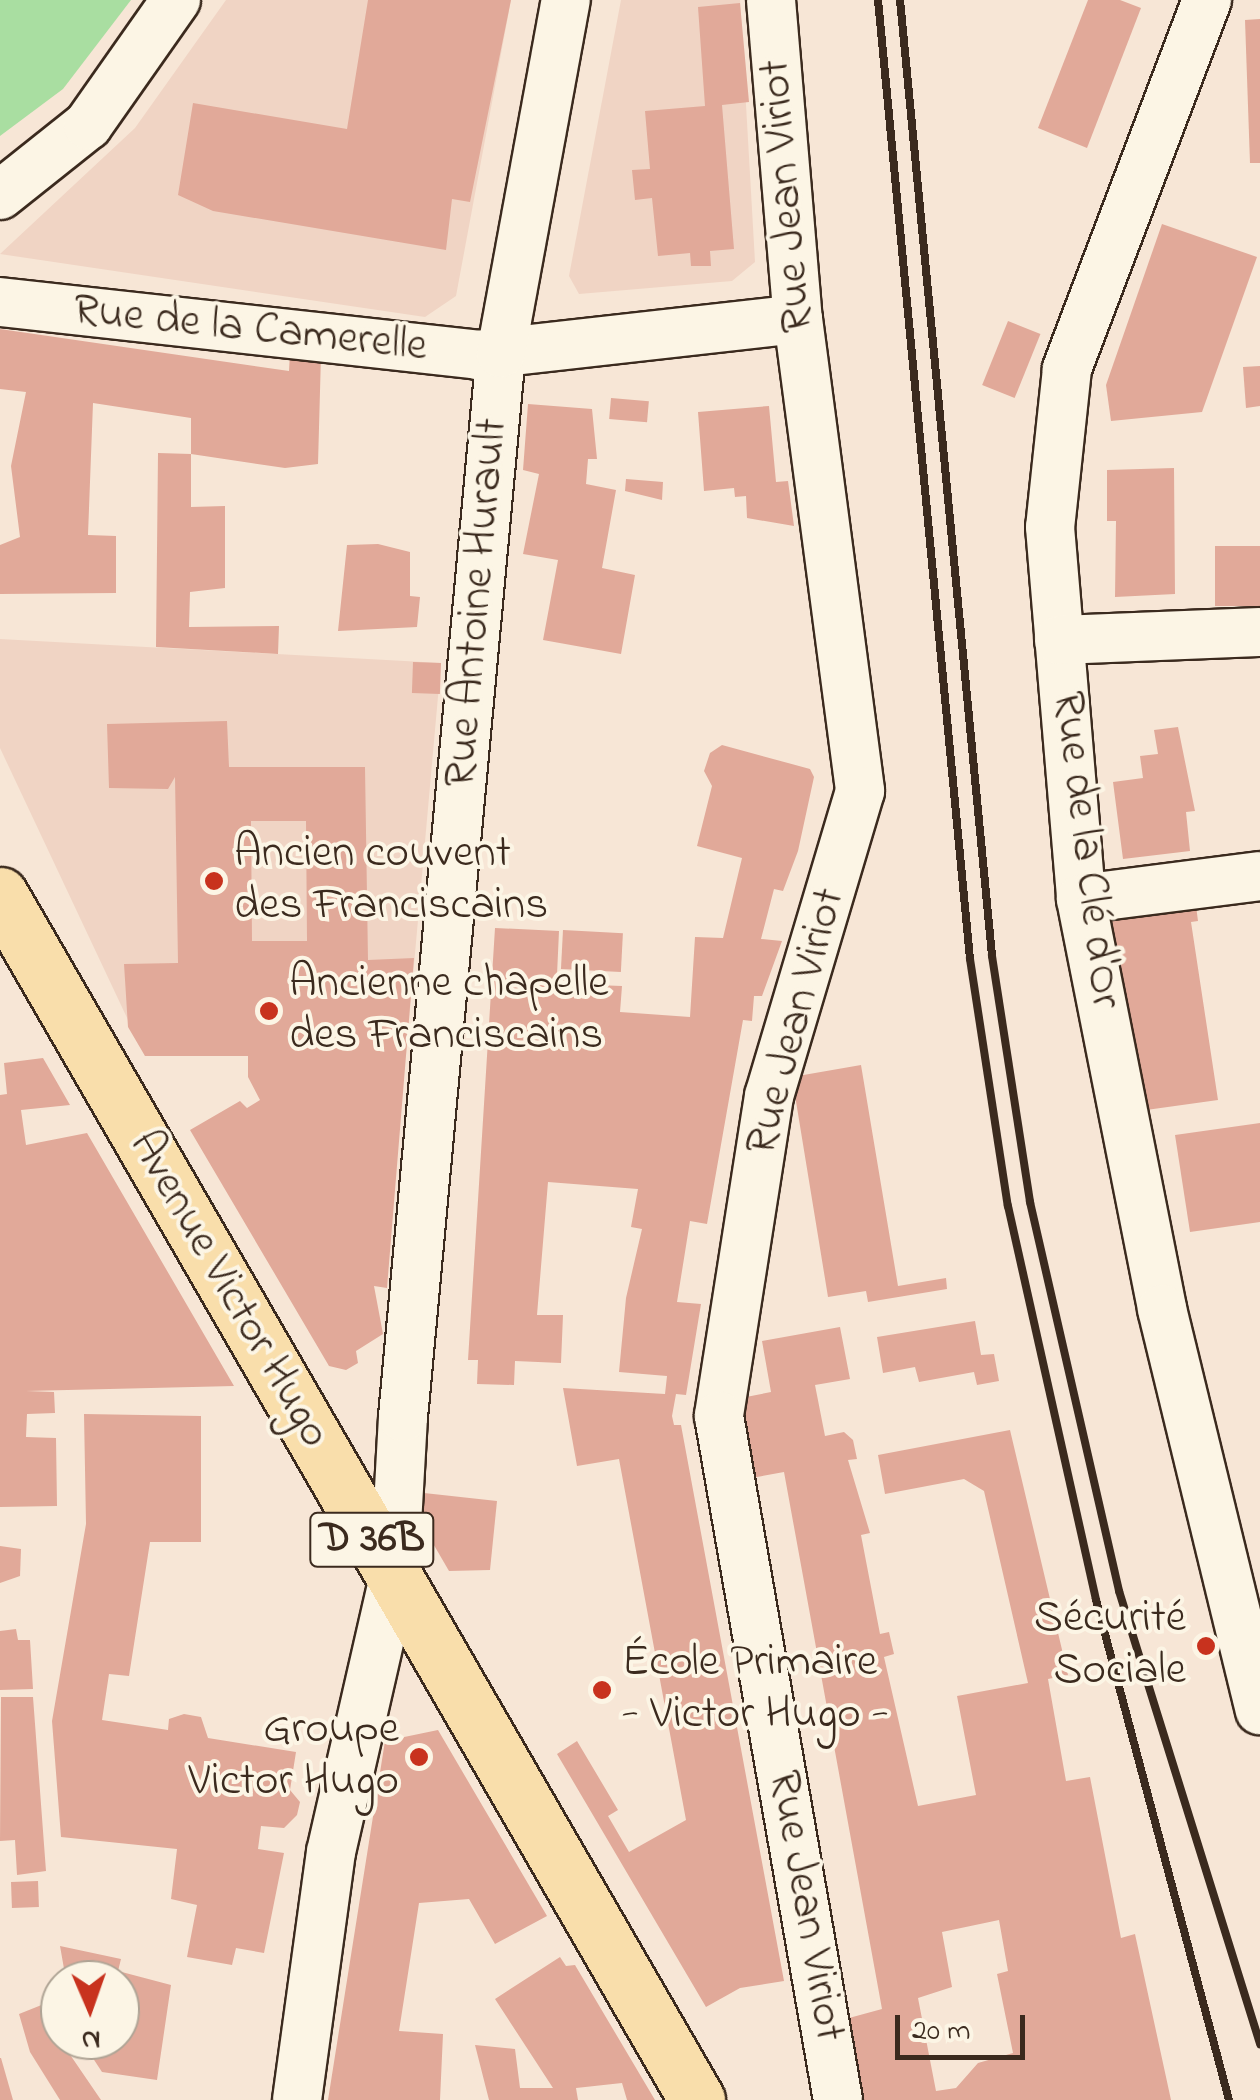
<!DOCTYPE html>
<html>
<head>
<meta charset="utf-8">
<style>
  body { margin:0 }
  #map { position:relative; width:1260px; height:2100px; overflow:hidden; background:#f7e6d6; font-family:"Indie Flower",sans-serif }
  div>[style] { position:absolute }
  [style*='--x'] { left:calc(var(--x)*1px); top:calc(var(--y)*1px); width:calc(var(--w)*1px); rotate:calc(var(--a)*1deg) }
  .built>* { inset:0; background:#f0d4c4 }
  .green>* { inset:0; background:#a9dea1 }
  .building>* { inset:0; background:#e1a999; transform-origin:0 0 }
  .roads { filter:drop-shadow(2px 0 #3b2a1e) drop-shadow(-2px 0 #3b2a1e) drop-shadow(0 2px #3b2a1e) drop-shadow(0 -2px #3b2a1e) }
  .minor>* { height:48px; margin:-24px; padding:0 24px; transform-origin:24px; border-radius:24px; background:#fcf5e5 }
  .major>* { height:55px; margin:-27.5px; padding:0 27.5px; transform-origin:27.5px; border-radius:27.5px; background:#f9deab }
  .rail>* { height:8px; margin:-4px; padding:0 4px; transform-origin:4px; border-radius:4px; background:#3b2a1e }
  .dots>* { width:28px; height:28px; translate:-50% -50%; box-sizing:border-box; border:5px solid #fcf5e5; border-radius:50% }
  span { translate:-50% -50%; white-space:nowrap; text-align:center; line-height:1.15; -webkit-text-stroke:8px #fcf5e5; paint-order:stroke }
  .shield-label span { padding:2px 8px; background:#fcf5e5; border:2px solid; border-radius:8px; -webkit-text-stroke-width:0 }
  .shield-label { font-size:42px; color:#3b2a1e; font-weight:700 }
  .street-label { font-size:45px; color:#3b2a1e }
  .poi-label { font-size:45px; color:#3b2a1e }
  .left { translate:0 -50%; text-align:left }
  .right { translate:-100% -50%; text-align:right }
  .north { position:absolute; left:40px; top:1960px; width:100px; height:100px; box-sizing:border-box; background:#fcf5e5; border:2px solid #afa495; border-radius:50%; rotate:178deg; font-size:28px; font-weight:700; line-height:40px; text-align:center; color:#3b2a1e }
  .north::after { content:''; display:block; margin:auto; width:35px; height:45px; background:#c8321e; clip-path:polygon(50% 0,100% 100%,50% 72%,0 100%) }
  .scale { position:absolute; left:895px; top:2015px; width:130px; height:45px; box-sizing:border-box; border:5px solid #3b2a1e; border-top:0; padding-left:12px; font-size:30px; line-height:35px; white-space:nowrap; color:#3b2a1e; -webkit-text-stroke:8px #fcf5e5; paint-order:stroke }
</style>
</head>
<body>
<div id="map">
  <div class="built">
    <i style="clip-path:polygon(226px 0,511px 0,456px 296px,425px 317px,0 254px,135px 128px)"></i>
    <i style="clip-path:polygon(621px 0,740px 0,755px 262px,732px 281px,579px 294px,569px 276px)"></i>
    <i style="clip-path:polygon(0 639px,441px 663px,406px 1054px,145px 1056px,0 748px)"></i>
  </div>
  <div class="green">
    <i style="clip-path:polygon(0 0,131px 0,63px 89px,0 136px)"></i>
  </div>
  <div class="building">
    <i style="clip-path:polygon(368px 0,511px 0,470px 202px,452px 199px,446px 250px,213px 211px,178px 195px,193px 103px,347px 129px)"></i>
    <i style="clip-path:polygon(1088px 0,1120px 0,1141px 8px,1087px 148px,1038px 128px)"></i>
    <i style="clip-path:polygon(740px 3px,749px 102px,722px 105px,734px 249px,710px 251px,711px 266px,691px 266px,690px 253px,658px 256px,652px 198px,635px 200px,632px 170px,650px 169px,645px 111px,705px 106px,698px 7px)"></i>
    <i style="clip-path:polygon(1260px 19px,1260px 163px,1250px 163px,1245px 20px)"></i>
    <i style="clip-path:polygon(1162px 224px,1257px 257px,1202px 412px,1111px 421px,1106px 385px)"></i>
    <i style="left:1008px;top:321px;width:35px;height:69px;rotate:22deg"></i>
    <i style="clip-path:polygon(0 329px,289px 371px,290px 352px,321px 355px,318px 464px,285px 468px,191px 454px,191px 418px,93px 403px,88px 535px,116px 536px,116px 593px,0 594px,0 545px,20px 537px,11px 466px,26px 392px,0 389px)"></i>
    <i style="clip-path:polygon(1260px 366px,1260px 406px,1246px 408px,1243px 367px)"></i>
    <i style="left:611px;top:398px;width:38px;height:21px;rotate:5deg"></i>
    <i style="clip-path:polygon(528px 404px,592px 409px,597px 459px,588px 459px,586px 484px,616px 490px,602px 568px,635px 575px,621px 654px,543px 640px,558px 560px,523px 554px,539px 474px,523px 470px)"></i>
    <i style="clip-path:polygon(769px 406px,776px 482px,788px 481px,794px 526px,747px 518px,746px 496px,735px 497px,734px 488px,704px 491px,698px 412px)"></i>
    <i style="clip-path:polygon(158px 453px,191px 454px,191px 507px,225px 506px,225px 588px,190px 592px,189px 627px,279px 626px,278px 654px,156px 647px)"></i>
    <i style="clip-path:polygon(1174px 468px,1175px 594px,1115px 597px,1116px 521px,1107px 521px,1107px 470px)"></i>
    <i style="clip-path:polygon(626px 479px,663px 482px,662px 500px,625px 491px)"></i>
    <i style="clip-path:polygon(378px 544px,410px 552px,410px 596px,420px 597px,417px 627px,338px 631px,347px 545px)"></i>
    <i style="left:1260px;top:546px;width:60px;height:45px;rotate:90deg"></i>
    <i style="left:413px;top:662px;width:28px;height:31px;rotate:2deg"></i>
    <i style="clip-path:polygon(evenodd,227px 721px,229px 767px,365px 767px,368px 960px,414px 958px,387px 1288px,374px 1286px,383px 1334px,356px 1351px,358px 1363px,346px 1370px,329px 1366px,190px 1130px,240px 1101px,247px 1108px,260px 1100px,248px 1077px,248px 1056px,145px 1056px,128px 1027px,124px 964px,178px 963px,175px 777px,168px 789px,109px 788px,107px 724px,227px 721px,251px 821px,306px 821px,307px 941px,252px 941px,251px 821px)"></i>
    <i style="clip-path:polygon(1178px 727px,1195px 811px,1186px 812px,1190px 851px,1123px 859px,1113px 782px,1143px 778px,1140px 756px,1158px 754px,1154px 730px)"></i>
    <i style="clip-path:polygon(722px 745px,810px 769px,814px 777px,798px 851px,783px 891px,774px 889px,761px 939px,782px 941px,762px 996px,754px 996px,752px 1021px,743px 1020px,707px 1224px,690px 1221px,677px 1302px,701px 1304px,686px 1395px,676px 1394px,672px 1416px,674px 1425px,681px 1425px,784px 1981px,740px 1988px,706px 2007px,557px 1754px,577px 1741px,618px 1810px,608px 1816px,629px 1852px,686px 1820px,619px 1459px,577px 1466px,563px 1388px,665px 1394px,667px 1376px,619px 1372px,626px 1298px,642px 1229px,631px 1227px,638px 1189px,548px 1182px,537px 1315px,563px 1315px,561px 1363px,515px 1361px,514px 1385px,477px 1384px,478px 1360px,468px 1360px,495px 928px,559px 931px,557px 975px,569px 977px,569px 984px,622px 986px,620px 1012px,690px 1017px,695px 937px,723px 938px,742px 858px,697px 846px,712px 786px,704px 771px,710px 753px)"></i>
    <i style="clip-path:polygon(1195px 898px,1198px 921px,1191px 922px,1218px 1100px,1139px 1111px,1109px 908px)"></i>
    <i style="left:563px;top:930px;width:60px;height:39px;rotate:3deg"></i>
    <i style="clip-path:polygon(43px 1058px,70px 1105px,21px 1110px,26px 1145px,87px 1133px,234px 1386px,26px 1391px,54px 1392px,55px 1413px,27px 1414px,26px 1437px,56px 1438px,57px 1506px,0 1507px,0 1095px,7px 1094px,4px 1063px)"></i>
    <i style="clip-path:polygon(861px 1065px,898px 1286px,946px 1278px,947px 1289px,868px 1302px,866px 1291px,828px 1297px,792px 1077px)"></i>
    <i style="clip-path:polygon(1260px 1123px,1260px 1222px,1190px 1232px,1175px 1135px)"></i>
    <i style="clip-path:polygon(975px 1321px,981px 1355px,994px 1354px,999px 1381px,977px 1385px,974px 1372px,919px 1382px,915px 1367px,883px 1373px,877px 1337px)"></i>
    <i style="clip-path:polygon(evenodd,840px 1327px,850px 1379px,815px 1385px,825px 1436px,844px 1432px,853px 1440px,857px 1459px,848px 1460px,870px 1533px,861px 1535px,880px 1634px,889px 1632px,894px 1654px,884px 1657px,918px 1806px,976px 1795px,957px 1696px,1028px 1683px,984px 1491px,964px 1479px,885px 1494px,878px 1455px,1010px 1430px,1068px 1675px,1048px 1679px,1066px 1781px,1090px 1777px,1121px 1938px,1135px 1934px,1171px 2100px,863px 2100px,849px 2018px,882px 2009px,784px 1472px,746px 1479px,741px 1398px,771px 1392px,762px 1341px,840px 1327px,999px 1920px,1008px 1971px,997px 1974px,1013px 2053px,978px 2063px,956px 2088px,936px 2091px,918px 1998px,952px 1987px,942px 1932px,999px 1920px)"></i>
    <i style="clip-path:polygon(84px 1414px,201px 1416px,201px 1542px,150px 1542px,129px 1676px,109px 1674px,102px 1720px,168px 1730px,169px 1719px,184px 1714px,201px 1717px,208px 1738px,296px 1752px,290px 1790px,300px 1802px,297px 1815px,284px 1828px,261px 1826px,258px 1849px,284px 1853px,264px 1953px,236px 1948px,232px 1965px,187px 1957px,197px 1905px,171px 1899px,177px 1849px,61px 1837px,52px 1721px,86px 1524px)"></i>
    <i style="clip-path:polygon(424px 1493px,497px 1501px,490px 1570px,449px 1571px,424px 1528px)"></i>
    <i style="clip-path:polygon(0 1546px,21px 1549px,20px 1576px,0 1583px)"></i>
    <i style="clip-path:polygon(16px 1629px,18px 1640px,30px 1640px,33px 1689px,0 1690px,0 1631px)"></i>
    <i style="clip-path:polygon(1px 1697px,33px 1697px,46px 1871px,17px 1875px,15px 1840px,0 1841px)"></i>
    <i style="clip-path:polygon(438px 1730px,547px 1916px,495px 1944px,469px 1899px,419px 1903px,399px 2031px,443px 2034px,440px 2100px,328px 2100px,385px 1741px)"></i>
    <i style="left:38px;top:1881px;width:26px;height:27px;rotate:88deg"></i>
    <i style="clip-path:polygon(60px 1946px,121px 1959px,118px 1971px,171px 1985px,157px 2080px,102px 2072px,81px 2040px,120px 2040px,120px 1980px,66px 1980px)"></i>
    <i style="clip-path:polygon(560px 1957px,566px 1966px,575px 1965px,655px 2100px,627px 2100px,622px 2083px,576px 2088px,578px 2100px,489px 2100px,475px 2045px,515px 2049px,520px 2088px,553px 2088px,495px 1999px)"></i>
    <i style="clip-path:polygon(49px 2002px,60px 2040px,101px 2100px,60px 2100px,30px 2052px,19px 2014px)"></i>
    <i style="clip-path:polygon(0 2058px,1px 2058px,13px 2100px,0 2100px)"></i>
  </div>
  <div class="roads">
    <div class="minor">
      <i style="--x:771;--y:0;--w:320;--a:85.2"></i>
      <i style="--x:798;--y:319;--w:476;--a:82.5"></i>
      <i style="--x:860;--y:791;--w:318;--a:106.6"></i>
      <i style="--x:769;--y:1096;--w:324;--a:98.9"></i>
      <i style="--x:719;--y:1416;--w:694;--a:80.13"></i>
      <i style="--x:1207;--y:0;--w:395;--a:110.8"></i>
      <i style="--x:1067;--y:369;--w:159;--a:96.1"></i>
      <i style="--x:1050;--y:527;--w:373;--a:85.2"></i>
      <i style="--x:1081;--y:899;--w:418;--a:78.8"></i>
      <i style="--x:1162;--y:1309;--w:413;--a:76.3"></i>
      <i style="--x:0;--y:195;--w:112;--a:-38.5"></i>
      <i style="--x:88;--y:125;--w:153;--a:-54.9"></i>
      <i style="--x:0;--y:302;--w:480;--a:6.3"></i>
      <i style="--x:477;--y:355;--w:323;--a:-6.4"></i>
      <i style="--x:1059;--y:640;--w:201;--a:-2.3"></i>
      <i style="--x:1081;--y:899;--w:180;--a:-7.3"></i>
      <i style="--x:297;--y:2100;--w:250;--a:-82.2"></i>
      <i style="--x:331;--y:1852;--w:281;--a:-77.1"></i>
      <i style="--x:394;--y:1578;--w:161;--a:-86.8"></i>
      <i style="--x:403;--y:1417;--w:1069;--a:-84.74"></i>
      <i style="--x:501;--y:353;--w:359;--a:-79.6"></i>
    </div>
    <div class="major">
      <i style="--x:0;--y:895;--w:1392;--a:59.95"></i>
    </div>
  </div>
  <div class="rail">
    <i style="--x:878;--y:0;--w:963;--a:84.52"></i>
    <i style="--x:970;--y:959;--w:250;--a:81.3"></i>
    <i style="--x:1008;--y:1206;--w:404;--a:77.4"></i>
    <i style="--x:1096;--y:1600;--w:517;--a:75.1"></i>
    <i style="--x:900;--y:0;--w:960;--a:84.5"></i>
    <i style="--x:992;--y:956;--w:249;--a:81.2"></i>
    <i style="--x:1030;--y:1202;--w:399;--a:77.1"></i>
    <i style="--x:1119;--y:1591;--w:475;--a:72.7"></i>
  </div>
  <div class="dots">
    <i style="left:214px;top:881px;background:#c8321e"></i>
    <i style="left:269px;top:1011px;background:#c8321e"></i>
    <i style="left:1206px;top:1646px;background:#c8321e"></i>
    <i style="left:602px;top:1690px;background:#c8321e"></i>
    <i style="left:419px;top:1757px;background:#c8321e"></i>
  </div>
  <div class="shield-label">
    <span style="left:372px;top:1540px">D 36B</span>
  </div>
  <div class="street-label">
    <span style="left:788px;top:196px;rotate:-95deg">Rue Jean Viriot</span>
    <span style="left:250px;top:330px;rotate:6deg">Rue de la Camerelle</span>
    <span style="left:478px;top:603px;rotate:-85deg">Rue Antoine Hurault</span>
    <span style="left:1085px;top:850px;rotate:83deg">Rue de la Clé d'Or</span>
    <span style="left:797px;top:1022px;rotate:-75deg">Rue Jean Viriot</span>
    <span style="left:228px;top:1290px;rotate:60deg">Avenue Victor Hugo</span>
    <span style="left:805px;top:1906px;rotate:80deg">Rue Jean Viriot</span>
  </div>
  <div class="poi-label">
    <span class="left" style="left:234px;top:881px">Ancien couvent<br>des Franciscains</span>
    <span class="left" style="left:289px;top:1011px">Ancienne chapelle<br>des Franciscains</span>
    <span class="right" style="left:1186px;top:1646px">Sécurité<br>Sociale</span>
    <span class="left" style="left:622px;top:1690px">École Primaire<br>- Victor Hugo -</span>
    <span class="right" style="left:399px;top:1757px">Groupe<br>Victor Hugo</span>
  </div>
  <div class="north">N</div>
  <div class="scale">20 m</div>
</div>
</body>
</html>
